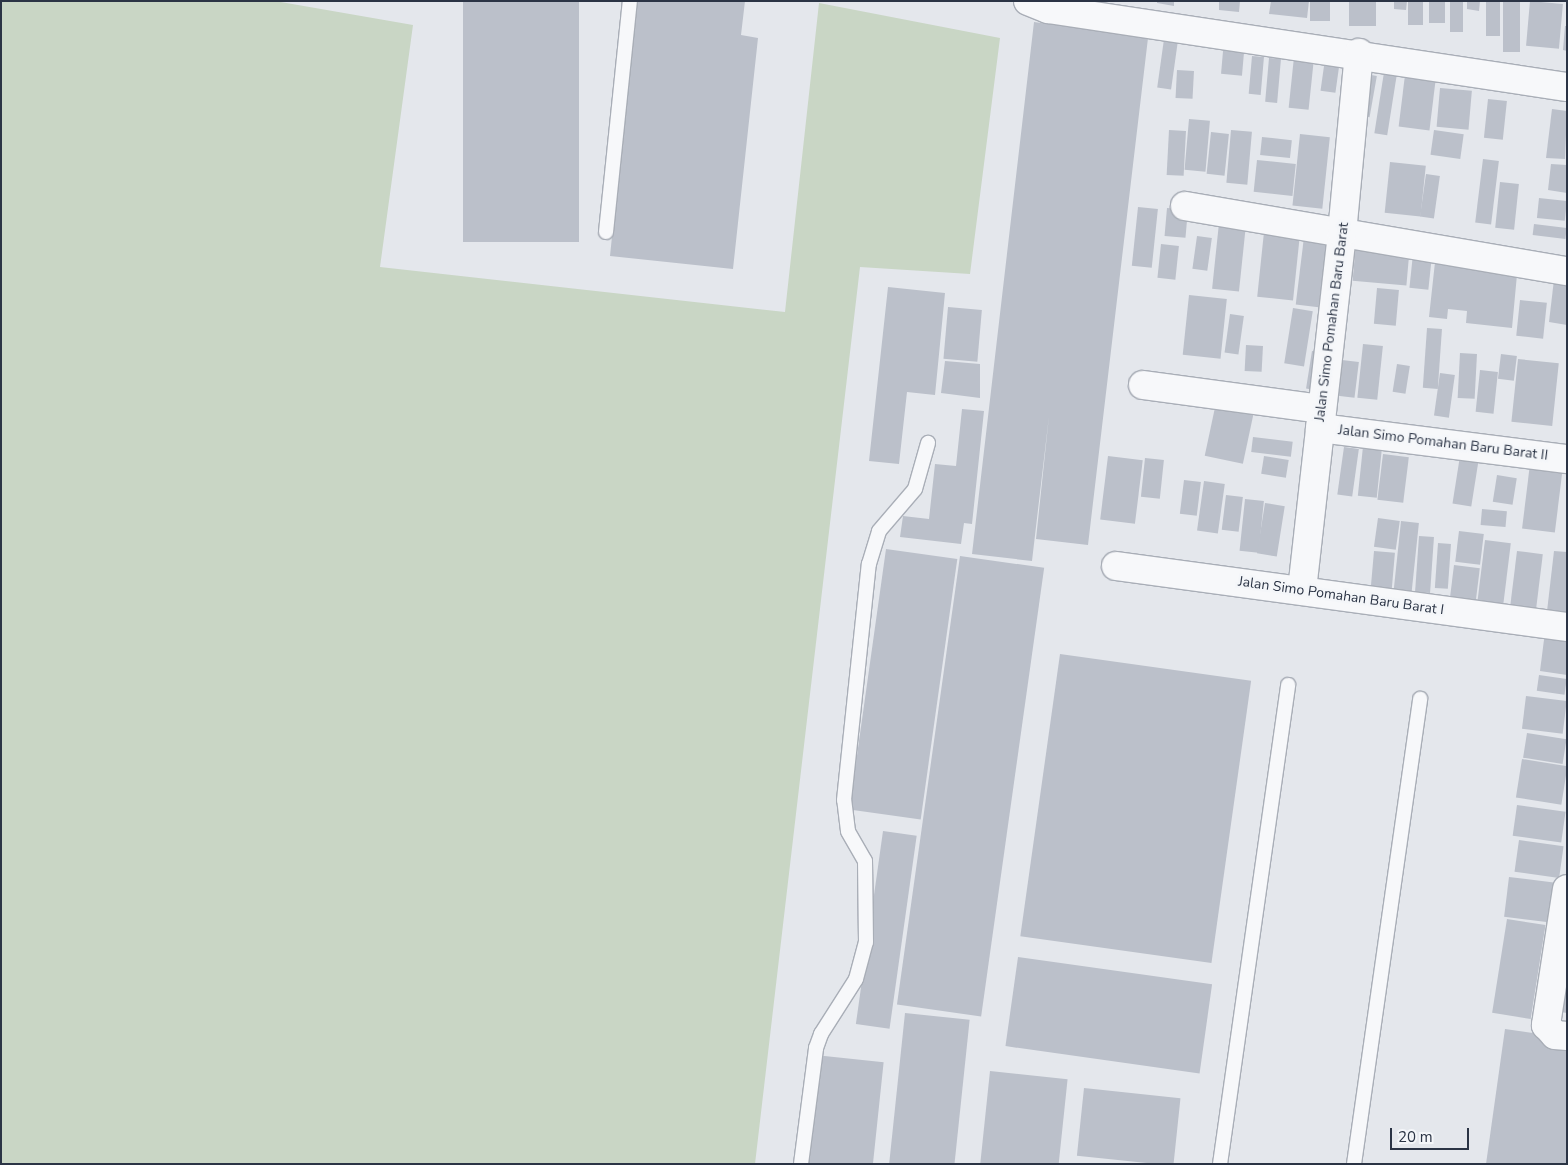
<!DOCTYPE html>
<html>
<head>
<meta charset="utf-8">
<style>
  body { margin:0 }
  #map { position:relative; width:1568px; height:1165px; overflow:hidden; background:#e4e7ec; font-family:"Nunito Sans",sans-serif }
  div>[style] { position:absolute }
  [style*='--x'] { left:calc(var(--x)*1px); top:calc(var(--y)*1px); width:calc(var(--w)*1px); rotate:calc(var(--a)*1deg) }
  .green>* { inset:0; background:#c9d6c5 }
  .building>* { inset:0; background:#bbc0ca; transform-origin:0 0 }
  .roads { filter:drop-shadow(1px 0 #a9aeb7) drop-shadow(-1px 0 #a9aeb7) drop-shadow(0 1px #a9aeb7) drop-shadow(0 -1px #a9aeb7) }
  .service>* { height:14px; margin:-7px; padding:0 7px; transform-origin:7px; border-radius:7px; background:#f7f8fa }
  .minor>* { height:28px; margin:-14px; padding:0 14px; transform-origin:14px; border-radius:14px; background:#f7f8fa }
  span { translate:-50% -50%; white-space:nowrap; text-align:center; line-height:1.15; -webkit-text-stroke:5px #f4f6f9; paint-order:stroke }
  .street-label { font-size:14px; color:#2b3445 }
  .frame { position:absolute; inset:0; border:2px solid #2b3445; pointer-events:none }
  .scale { position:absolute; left:1390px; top:1128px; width:79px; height:22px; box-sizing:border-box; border:2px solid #2b3445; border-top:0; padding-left:6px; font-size:15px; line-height:18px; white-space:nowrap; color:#2b3445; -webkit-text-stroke:4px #f4f6f9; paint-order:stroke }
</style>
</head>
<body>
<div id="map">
  <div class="green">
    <i style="clip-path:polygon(1px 1px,275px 1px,413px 25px,380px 267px,785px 312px,819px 3px,1000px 38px,970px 274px,860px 267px,755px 1164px,1px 1164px)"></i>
  </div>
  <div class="building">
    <i style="left:463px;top:1px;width:116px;height:241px"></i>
    <i style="clip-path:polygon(636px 1px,745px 1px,741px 35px,758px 38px,733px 269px,610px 256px)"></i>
    <i style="clip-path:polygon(1157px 1px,1174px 1px,1174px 6px,1157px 3px)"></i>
    <i style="clip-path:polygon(1219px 1px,1240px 1px,1239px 12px,1219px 10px)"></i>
    <i style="clip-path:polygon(1271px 1px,1309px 1px,1307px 18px,1269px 14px)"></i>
    <i style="left:1310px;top:1px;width:20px;height:20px"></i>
    <i style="left:1349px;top:1px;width:27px;height:25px"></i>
    <i style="clip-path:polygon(1394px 1px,1407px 1px,1406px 10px,1394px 9px)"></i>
    <i style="left:1408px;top:1px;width:15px;height:24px"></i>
    <i style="left:1429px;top:1px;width:16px;height:22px"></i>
    <i style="left:1450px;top:1px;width:13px;height:31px"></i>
    <i style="clip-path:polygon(1467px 1px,1480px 1px,1479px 11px,1467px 9px)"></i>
    <i style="left:1486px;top:1px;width:14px;height:35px"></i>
    <i style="left:1503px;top:1px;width:17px;height:51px"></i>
    <i style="left:1530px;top:1px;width:33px;height:45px;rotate:5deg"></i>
    <i style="clip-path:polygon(1034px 22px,1148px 38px,1088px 545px,1036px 539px,1049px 416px,1032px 561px,972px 554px)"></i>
    <i style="clip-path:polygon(1565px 26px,1567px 26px,1567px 51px,1563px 50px)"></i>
    <i style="left:1165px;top:32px;width:14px;height:56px;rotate:8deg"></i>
    <i style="left:1224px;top:40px;width:21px;height:34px;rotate:5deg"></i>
    <i style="left:1252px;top:56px;width:12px;height:38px;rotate:5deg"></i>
    <i style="left:1294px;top:57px;width:20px;height:51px;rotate:6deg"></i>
    <i style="left:1269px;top:58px;width:12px;height:44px;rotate:5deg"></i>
    <i style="left:1325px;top:59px;width:15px;height:32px;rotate:8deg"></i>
    <i style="left:1385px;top:66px;width:13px;height:68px;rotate:9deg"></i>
    <i style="left:1177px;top:70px;width:17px;height:28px;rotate:3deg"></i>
    <i style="left:1366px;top:74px;width:11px;height:42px;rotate:10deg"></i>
    <i style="left:1405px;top:75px;width:31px;height:52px;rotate:7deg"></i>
    <i style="left:1440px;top:88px;width:32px;height:39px;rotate:5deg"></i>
    <i style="left:1488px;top:99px;width:19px;height:39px;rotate:6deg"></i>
    <i style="clip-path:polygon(1552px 109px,1567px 111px,1565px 159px,1546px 158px)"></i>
    <i style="left:1189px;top:119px;width:21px;height:51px;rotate:5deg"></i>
    <i style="left:1169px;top:130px;width:17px;height:45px;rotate:3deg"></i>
    <i style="left:1231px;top:130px;width:21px;height:53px;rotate:5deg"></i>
    <i style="left:1434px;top:130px;width:30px;height:25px;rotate:8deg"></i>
    <i style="left:1211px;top:132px;width:18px;height:42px;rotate:6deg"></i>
    <i style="left:1300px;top:134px;width:30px;height:72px;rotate:6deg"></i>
    <i style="left:1262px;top:137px;width:30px;height:18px;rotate:6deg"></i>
    <i style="left:1483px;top:159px;width:16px;height:64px;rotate:7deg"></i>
    <i style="left:1257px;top:160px;width:39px;height:32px;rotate:6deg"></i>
    <i style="left:1390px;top:162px;width:36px;height:51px;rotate:6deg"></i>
    <i style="clip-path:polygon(1551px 164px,1567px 165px,1567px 193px,1548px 190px)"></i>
    <i style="left:1426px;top:174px;width:14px;height:43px;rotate:8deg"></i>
    <i style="left:1500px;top:182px;width:19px;height:46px;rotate:6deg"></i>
    <i style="left:1539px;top:198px;width:28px;height:20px;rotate:6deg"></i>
    <i style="left:1138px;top:207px;width:20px;height:59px;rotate:6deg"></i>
    <i style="left:1167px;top:208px;width:21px;height:28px;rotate:5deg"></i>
    <i style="left:1219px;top:223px;width:27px;height:66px;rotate:6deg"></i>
    <i style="left:1534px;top:224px;width:33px;height:11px;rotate:7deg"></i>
    <i style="left:1305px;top:229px;width:23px;height:76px;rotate:7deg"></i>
    <i style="left:1264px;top:232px;width:36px;height:65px;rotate:6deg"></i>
    <i style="left:1197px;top:236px;width:15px;height:33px;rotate:8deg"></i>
    <i style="left:1356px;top:242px;width:54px;height:39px;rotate:5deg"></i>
    <i style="left:1161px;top:244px;width:18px;height:34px;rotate:6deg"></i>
    <i style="clip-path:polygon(1436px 253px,1518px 264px,1512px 328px,1466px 323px,1467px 311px,1448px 309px,1447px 319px,1429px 317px)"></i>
    <i style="left:1413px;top:254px;width:19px;height:34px;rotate:6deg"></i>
    <i style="clip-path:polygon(1555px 271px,1567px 273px,1567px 325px,1549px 322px)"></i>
    <i style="clip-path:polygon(888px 287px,945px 293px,935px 395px,907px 392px,899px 464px,869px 461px)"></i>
    <i style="left:1377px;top:288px;width:22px;height:36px;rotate:5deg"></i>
    <i style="left:1189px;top:295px;width:38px;height:60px;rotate:6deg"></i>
    <i style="left:1520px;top:300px;width:27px;height:36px;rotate:6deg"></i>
    <i style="left:948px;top:307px;width:34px;height:52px;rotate:5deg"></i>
    <i style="left:1293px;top:308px;width:20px;height:56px;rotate:9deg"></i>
    <i style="left:1230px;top:314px;width:14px;height:39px;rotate:8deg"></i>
    <i style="left:1427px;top:328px;width:15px;height:60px;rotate:4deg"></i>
    <i style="left:1363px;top:344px;width:20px;height:54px;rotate:6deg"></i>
    <i style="left:1246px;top:345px;width:17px;height:26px;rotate:3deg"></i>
    <i style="left:1312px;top:351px;width:12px;height:38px;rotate:9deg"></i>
    <i style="left:1460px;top:353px;width:17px;height:45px;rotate:3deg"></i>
    <i style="left:1501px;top:354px;width:16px;height:25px;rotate:7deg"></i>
    <i style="left:1518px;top:359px;width:41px;height:63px;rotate:6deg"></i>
    <i style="left:1342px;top:360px;width:17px;height:36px;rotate:7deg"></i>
    <i style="clip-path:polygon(945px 361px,980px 364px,980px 398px,941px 393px)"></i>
    <i style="left:1397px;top:364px;width:13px;height:28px;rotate:9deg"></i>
    <i style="left:1480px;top:370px;width:18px;height:42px;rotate:6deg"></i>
    <i style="left:1440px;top:373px;width:15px;height:43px;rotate:8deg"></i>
    <i style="left:1217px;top:398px;width:39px;height:59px;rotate:12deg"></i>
    <i style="clip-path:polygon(962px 409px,984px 411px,972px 524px,964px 523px,961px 544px,900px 537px,903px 516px,929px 519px,935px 464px,956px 466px)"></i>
    <i style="left:1253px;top:437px;width:40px;height:15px;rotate:7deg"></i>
    <i style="left:1364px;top:437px;width:19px;height:59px;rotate:6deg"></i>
    <i style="left:1344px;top:447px;width:15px;height:48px;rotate:8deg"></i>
    <i style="left:1383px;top:454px;width:26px;height:46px;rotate:7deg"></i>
    <i style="left:1108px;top:456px;width:35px;height:64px;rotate:7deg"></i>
    <i style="left:1264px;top:456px;width:25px;height:18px;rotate:9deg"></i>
    <i style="left:1460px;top:456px;width:19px;height:48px;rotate:9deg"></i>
    <i style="left:1145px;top:458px;width:19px;height:39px;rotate:6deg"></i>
    <i style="left:1530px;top:464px;width:33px;height:65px;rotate:7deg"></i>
    <i style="left:1497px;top:475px;width:20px;height:27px;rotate:9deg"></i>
    <i style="left:1184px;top:480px;width:17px;height:34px;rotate:7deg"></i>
    <i style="left:1204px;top:481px;width:21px;height:50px;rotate:8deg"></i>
    <i style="left:1226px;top:495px;width:17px;height:35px;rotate:7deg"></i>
    <i style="left:1245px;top:499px;width:19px;height:52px;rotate:6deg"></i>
    <i style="left:1265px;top:503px;width:20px;height:51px;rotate:9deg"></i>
    <i style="left:1482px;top:509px;width:25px;height:16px;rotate:5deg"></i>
    <i style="left:1378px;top:518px;width:22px;height:29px;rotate:8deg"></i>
    <i style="left:1401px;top:521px;width:18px;height:70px;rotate:6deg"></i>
    <i style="left:1459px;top:531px;width:25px;height:31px;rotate:7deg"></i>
    <i style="left:1419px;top:536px;width:15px;height:56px;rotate:4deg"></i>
    <i style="left:1485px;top:540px;width:26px;height:64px;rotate:7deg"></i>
    <i style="left:1438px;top:543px;width:13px;height:45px;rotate:4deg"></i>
    <i style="left:886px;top:549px;width:72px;height:263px;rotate:8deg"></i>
    <i style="left:1374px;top:551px;width:21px;height:38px;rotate:5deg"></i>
    <i style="left:1517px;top:551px;width:26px;height:56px;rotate:7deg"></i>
    <i style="clip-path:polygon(1554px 551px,1567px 552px,1567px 623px,1546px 620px)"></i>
    <i style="left:960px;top:556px;width:85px;height:453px;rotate:8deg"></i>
    <i style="left:1454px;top:565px;width:26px;height:32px;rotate:7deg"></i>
    <i style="clip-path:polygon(1545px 632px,1567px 635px,1567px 675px,1540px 671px)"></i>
    <i style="left:1060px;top:654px;width:193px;height:285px;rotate:8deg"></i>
    <i style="left:1539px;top:675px;width:28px;height:16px;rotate:8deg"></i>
    <i style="left:1526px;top:696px;width:41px;height:33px;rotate:7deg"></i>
    <i style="left:1527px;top:733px;width:40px;height:25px;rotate:9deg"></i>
    <i style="left:1522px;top:759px;width:46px;height:39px;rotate:9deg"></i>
    <i style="left:1517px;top:805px;width:49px;height:31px;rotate:8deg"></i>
    <i style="left:883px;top:831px;width:34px;height:195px;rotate:8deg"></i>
    <i style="left:1519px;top:840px;width:45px;height:32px;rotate:8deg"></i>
    <i style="left:1509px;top:877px;width:49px;height:40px;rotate:7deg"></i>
    <i style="left:1507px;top:919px;width:39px;height:95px;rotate:9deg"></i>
    <i style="left:1018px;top:957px;width:196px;height:90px;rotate:8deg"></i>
    <i style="clip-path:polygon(1566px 984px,1567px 984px,1567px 1013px,1561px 1012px)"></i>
    <i style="left:905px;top:1013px;width:65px;height:152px;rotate:6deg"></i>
    <i style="clip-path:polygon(1505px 1029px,1567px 1038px,1567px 1164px,1486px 1164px)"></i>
    <i style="left:815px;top:1055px;width:69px;height:110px;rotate:6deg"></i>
    <i style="left:990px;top:1071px;width:78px;height:94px;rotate:6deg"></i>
    <i style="left:1084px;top:1088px;width:97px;height:68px;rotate:6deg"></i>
  </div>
  <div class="roads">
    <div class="service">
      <i style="--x:606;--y:232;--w:232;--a:-84.1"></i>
      <i style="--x:801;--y:1164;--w:117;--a:-82.6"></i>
      <i style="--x:816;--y:1048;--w:15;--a:-70"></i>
      <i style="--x:821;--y:1034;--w:65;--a:-57.5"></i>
      <i style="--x:856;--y:979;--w:38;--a:-75"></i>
      <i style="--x:866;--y:942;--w:81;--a:-90.7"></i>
      <i style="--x:865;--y:861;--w:34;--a:-120"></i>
      <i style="--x:848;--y:831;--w:31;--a:-97"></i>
      <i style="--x:844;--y:800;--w:237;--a:-84"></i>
      <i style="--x:869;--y:564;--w:34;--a:-73"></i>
      <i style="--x:879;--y:531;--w:55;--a:-49.4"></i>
      <i style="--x:915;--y:489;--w:48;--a:-74.2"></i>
      <i style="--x:1220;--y:1164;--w:484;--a:-81.9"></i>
      <i style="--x:1354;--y:1164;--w:470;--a:-81.9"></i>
    </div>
    <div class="minor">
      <i style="--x:1028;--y:1;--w:22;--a:22"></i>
      <i style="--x:1048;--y:9;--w:525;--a:8.55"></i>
      <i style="--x:1185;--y:206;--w:387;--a:9.7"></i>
      <i style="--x:1143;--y:385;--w:180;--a:7.7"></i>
      <i style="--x:1320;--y:428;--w:249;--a:7.2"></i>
      <i style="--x:1116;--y:566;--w:455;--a:7.7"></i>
      <i style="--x:1302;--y:590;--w:359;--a:-83.6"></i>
      <i style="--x:1342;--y:233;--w:181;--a:-84.6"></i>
      <i style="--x:1567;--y:889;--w:138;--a:98.8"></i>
      <i style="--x:1546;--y:1025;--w:13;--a:48"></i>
      <i style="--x:1555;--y:1035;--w:12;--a:5"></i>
    </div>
  </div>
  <div class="street-label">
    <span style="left:1332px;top:322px;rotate:-83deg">Jalan Simo Pomahan Baru Barat</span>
    <span style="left:1443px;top:443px;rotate:7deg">Jalan Simo Pomahan Baru Barat II</span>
    <span style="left:1341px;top:596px;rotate:8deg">Jalan Simo Pomahan Baru Barat I</span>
  </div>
  <div class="frame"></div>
  <div class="scale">20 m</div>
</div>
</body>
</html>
